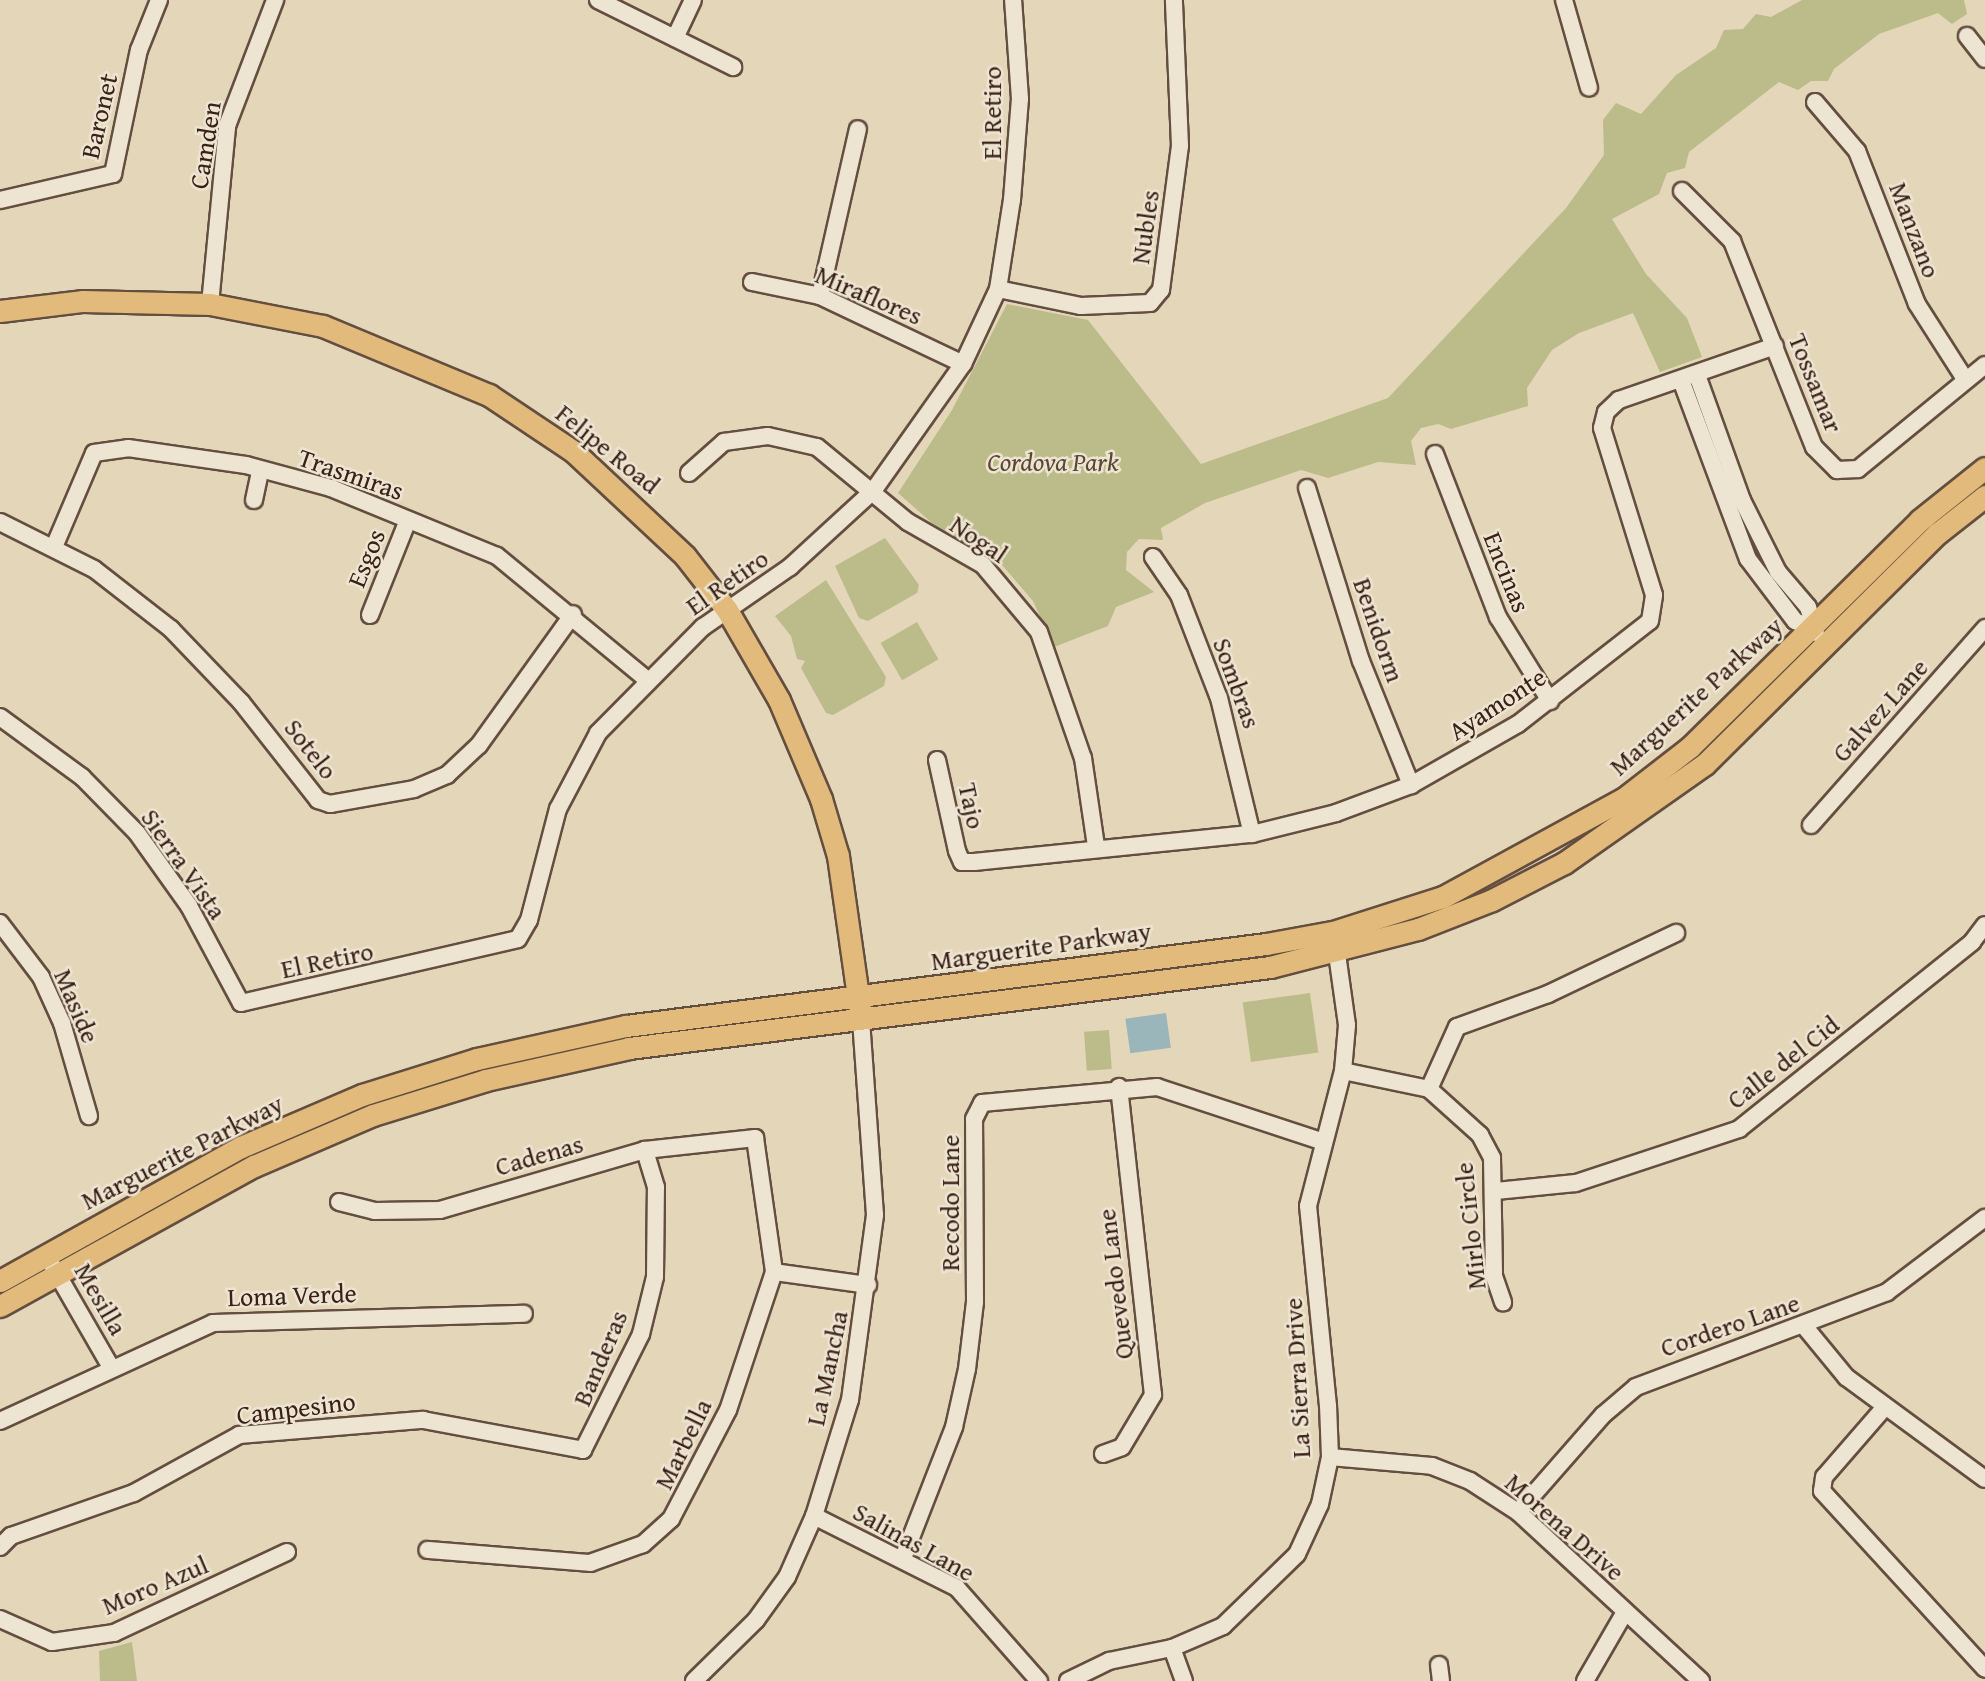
<!DOCTYPE html>
<html>
<head>
<meta charset="utf-8">
<style>
  body { margin:0 }
  #map { position:relative; width:1985px; height:1681px; overflow:hidden; background:#e4d6b9; font-family:"Gentium Book Plus",serif }
  div>[style] { position:absolute }
  [style*='--x'] { left:calc(var(--x)*1px); top:calc(var(--y)*1px); width:calc(var(--w)*1px); rotate:calc(var(--a)*1deg) }
  .green>* { inset:0; background:#bbbc8a; transform-origin:0 0 }
  .water>* { inset:0; background:#9ab6ba; transform-origin:0 0 }
  .roads { filter:drop-shadow(2px 0 #644e3f) drop-shadow(-2px 0 #644e3f) drop-shadow(0 2px #644e3f) drop-shadow(0 -2px #644e3f) }
  .minor>* { height:16px; margin:-8px; padding:0 8px; transform-origin:8px; border-radius:8px; background:#ede4d2 }
  .major>* { height:21px; margin:-10.5px; padding:0 10.5px; transform-origin:10.5px; border-radius:10.5px; background:#e2bb7c }
  span { translate:-50% -50%; white-space:nowrap; text-align:center; line-height:1.15; -webkit-text-stroke:5px #ede4d2; paint-order:stroke }
  .street-label { font-size:26px; color:#3a2116 }
  .park-label { font-size:26px; color:#5a4833; font-style:italic }
</style>
</head>
<body>
<div id="map">
  <div class="green">
    <i style="clip-path:polygon(1802px 0,1964px 0,1967px 14px,1952px 24px,1938px 13px,1879px 34px,1834px 69px,1828px 81px,1811px 81px,1798px 90px,1779px 82px,1689px 152px,1685px 168px,1667px 173px,1659px 194px,1612px 219px,1646px 274px,1687px 318px,1702px 357px,1660px 372px,1633px 313px,1579px 333px,1552px 350px,1527px 388px,1528px 406px,1451px 429px,1438px 424px,1421px 428px,1411px 441px,1416px 465px,1378px 462px,1328px 478px,1301px 470px,1205px 503px,1161px 528px,1163px 540px,1139px 539px,1127px 552px,1126px 570px,1154px 592px,1116px 607px,1108px 626px,1054px 647px,1033px 601px,1002px 565px,932px 523px,898px 493px,952px 410px,1007px 304px,1088px 320px,1201px 464px,1388px 398px,1566px 208px,1604px 155px,1603px 120px,1616px 103px,1641px 114px,1676px 75px,1716px 48px,1724px 30px,1743px 29px,1756px 14px,1771px 17px)"></i>
    <i style="clip-path:polygon(885px 538px,919px 585px,917px 593px,868px 621px,859px 618px,835px 566px)"></i>
    <i style="clip-path:polygon(826px 580px,886px 677px,884px 686px,833px 715px,826px 713px,801px 668px,805px 661px,797px 659px,791px 636px,775px 616px)"></i>
    <i style="left:917px;top:622px;width:43px;height:42px;rotate:60deg"></i>
    <i style="left:1310px;top:993px;width:60px;height:68px;rotate:82deg"></i>
    <i style="left:1109px;top:1030px;width:39px;height:25px;rotate:86deg"></i>
    <i style="clip-path:polygon(132px 1642px,137px 1681px,100px 1681px,99px 1651px)"></i>
  </div>
  <div class="water">
    <i style="left:1166px;top:1013px;width:35px;height:41px;rotate:82deg"></i>
  </div>
  <div class="roads">
    <div class="minor">
      <i style="--x:598;--y:0;--w:151;--a:26.4"></i>
      <i style="--x:1564;--y:0;--w:91;--a:74.1"></i>
      <i style="--x:1967;--y:36;--w:29;--a:52"></i>
      <i style="--x:675;--y:38;--w:42;--a:-64.7"></i>
      <i style="--x:1815;--y:102;--w:65;--a:49.4"></i>
      <i style="--x:1857;--y:151;--w:164;--a:68.6"></i>
      <i style="--x:1917;--y:304;--w:89;--a:57.4"></i>
      <i style="--x:1682;--y:191;--w:71;--a:45"></i>
      <i style="--x:1732;--y:241;--w:222;--a:68.3"></i>
      <i style="--x:1814;--y:447;--w:33;--a:45"></i>
      <i style="--x:1837;--y:470;--w:21;--a:-3"></i>
      <i style="--x:1858;--y:469;--w:164;--a:-39.3"></i>
      <i style="--x:0;--y:200;--w:116;--a:-13"></i>
      <i style="--x:113;--y:174;--w:127;--a:-78.2"></i>
      <i style="--x:139;--y:50;--w:54;--a:-68.2"></i>
      <i style="--x:752;--y:282;--w:69;--a:11.6"></i>
      <i style="--x:820;--y:296;--w:158;--a:25.4"></i>
      <i style="--x:998;--y:289;--w:85;--a:11.6"></i>
      <i style="--x:1081;--y:306;--w:69;--a:-2.5"></i>
      <i style="--x:1150;--y:303;--w:17;--a:-50"></i>
      <i style="--x:1161;--y:290;--w:145;--a:-82.5"></i>
      <i style="--x:1180;--y:146;--w:146;--a:-92.4"></i>
      <i style="--x:820;--y:296;--w:171;--a:-77.2"></i>
      <i style="--x:210;--y:304;--w:179;--a:-84.5"></i>
      <i style="--x:227;--y:126;--w:135;--a:-69.1"></i>
      <i style="--x:1697;--y:375;--w:133;--a:70.2"></i>
      <i style="--x:1742;--y:500;--w:80;--a:63.4"></i>
      <i style="--x:1778;--y:572;--w:46;--a:49.4"></i>
      <i style="--x:1808;--y:607;--w:27;--a:73"></i>
      <i style="--x:1681;--y:380;--w:191;--a:69.5"></i>
      <i style="--x:1748;--y:559;--w:78;--a:52.8"></i>
      <i style="--x:1795;--y:621;--w:20;--a:24"></i>
      <i style="--x:1435;--y:454;--w:175;--a:68.9"></i>
      <i style="--x:1498;--y:617;--w:99;--a:58.2"></i>
      <i style="--x:689;--y:473;--w:47;--a:-41.5"></i>
      <i style="--x:724;--y:442;--w:44;--a:-7.8"></i>
      <i style="--x:768;--y:436;--w:50;--a:12.7"></i>
      <i style="--x:817;--y:447;--w:118;--a:39.5"></i>
      <i style="--x:908;--y:522;--w:86;--a:29.8"></i>
      <i style="--x:983;--y:565;--w:87;--a:50.1"></i>
      <i style="--x:1039;--y:632;--w:133;--a:70.8"></i>
      <i style="--x:1083;--y:758;--w:89;--a:81.6"></i>
      <i style="--x:1307;--y:488;--w:181;--a:72.7"></i>
      <i style="--x:1361;--y:661;--w:134;--a:68"></i>
      <i style="--x:254;--y:500;--w:30;--a:-78"></i>
      <i style="--x:0;--y:522;--w:105;--a:26.6"></i>
      <i style="--x:94;--y:569;--w:98;--a:37.9"></i>
      <i style="--x:171;--y:629;--w:101;--a:46.2"></i>
      <i style="--x:241;--y:702;--w:125;--a:51.8"></i>
      <i style="--x:318;--y:800;--w:13;--a:18"></i>
      <i style="--x:330;--y:804;--w:85;--a:-10.1"></i>
      <i style="--x:414;--y:789;--w:36;--a:-23"></i>
      <i style="--x:447;--y:775;--w:44;--a:-43.2"></i>
      <i style="--x:479;--y:745;--w:161;--a:-54.3"></i>
      <i style="--x:54;--y:547;--w:102;--a:-66.9"></i>
      <i style="--x:94;--y:453;--w:34;--a:-8"></i>
      <i style="--x:128;--y:448;--w:119;--a:8.2"></i>
      <i style="--x:246;--y:465;--w:88;--a:15.1"></i>
      <i style="--x:331;--y:488;--w:179;--a:22.3"></i>
      <i style="--x:497;--y:556;--w:193;--a:39.5"></i>
      <i style="--x:1153;--y:557;--w:46;--a:55.6"></i>
      <i style="--x:1179;--y:595;--w:110;--a:68.8"></i>
      <i style="--x:1219;--y:698;--w:140;--a:76.4"></i>
      <i style="--x:370;--y:615;--w:102;--a:-68.2"></i>
      <i style="--x:0;--y:717;--w:102;--a:36.2"></i>
      <i style="--x:82;--y:777;--w:78;--a:45.5"></i>
      <i style="--x:137;--y:833;--w:90;--a:54.5"></i>
      <i style="--x:189;--y:906;--w:110;--a:61.8"></i>
      <i style="--x:241;--y:1003;--w:284;--a:-13"></i>
      <i style="--x:518;--y:939;--w:22;--a:-60"></i>
      <i style="--x:529;--y:920;--w:115;--a:-75.4"></i>
      <i style="--x:558;--y:809;--w:86;--a:-62.2"></i>
      <i style="--x:598;--y:733;--w:149;--a:-45.3"></i>
      <i style="--x:703;--y:627;--w:106;--a:-34.6"></i>
      <i style="--x:790;--y:567;--w:113;--a:-42.5"></i>
      <i style="--x:873;--y:491;--w:156;--a:-54.7"></i>
      <i style="--x:963;--y:364;--w:83;--a:-65"></i>
      <i style="--x:998;--y:289;--w:90;--a:-81.1"></i>
      <i style="--x:1012;--y:200;--w:101;--a:-85.5"></i>
      <i style="--x:1020;--y:99;--w:99;--a:-94"></i>
      <i style="--x:937;--y:760;--w:93;--a:77.6"></i>
      <i style="--x:957;--y:851;--w:12;--a:66"></i>
      <i style="--x:962;--y:862;--w:12;--a:0"></i>
      <i style="--x:974;--y:862;--w:279;--a:-5.8"></i>
      <i style="--x:1252;--y:834;--w:87;--a:-14"></i>
      <i style="--x:1336;--y:813;--w:80;--a:-20.5"></i>
      <i style="--x:1411;--y:785;--w:123;--a:-29.7"></i>
      <i style="--x:1518;--y:724;--w:167;--a:-38"></i>
      <i style="--x:1650;--y:621;--w:26;--a:-81"></i>
      <i style="--x:1654;--y:595;--w:175;--a:-107.3"></i>
      <i style="--x:1602;--y:428;--w:16;--a:-76"></i>
      <i style="--x:1606;--y:412;--w:18;--a:-43"></i>
      <i style="--x:1619;--y:400;--w:165;--a:-19.1"></i>
      <i style="--x:1811;--y:825;--w:263;--a:-48.5"></i>
      <i style="--x:0;--y:923;--w:68;--a:52.8"></i>
      <i style="--x:41;--y:977;--w:51;--a:65.5"></i>
      <i style="--x:62;--y:1023;--w:97;--a:73.8"></i>
      <i style="--x:1343;--y:1071;--w:88;--a:11.8"></i>
      <i style="--x:1429;--y:1089;--w:69;--a:42"></i>
      <i style="--x:1480;--y:1135;--w:26;--a:62"></i>
      <i style="--x:1492;--y:1158;--w:118;--a:89"></i>
      <i style="--x:1494;--y:1276;--w:28;--a:71"></i>
      <i style="--x:1429;--y:1089;--w:68;--a:-65.7"></i>
      <i style="--x:1457;--y:1027;--w:97;--a:-19.9"></i>
      <i style="--x:1548;--y:994;--w:142;--a:-25.5"></i>
      <i style="--x:1496;--y:1191;--w:80;--a:-5.7"></i>
      <i style="--x:1576;--y:1183;--w:172;--a:-18.3"></i>
      <i style="--x:1739;--y:1129;--w:299;--a:-38.7"></i>
      <i style="--x:1972;--y:942;--w:21;--a:-53"></i>
      <i style="--x:339;--y:1202;--w:37;--a:14"></i>
      <i style="--x:375;--y:1211;--w:65;--a:-0.9"></i>
      <i style="--x:440;--y:1210;--w:214;--a:-16.3"></i>
      <i style="--x:645;--y:1150;--w:111;--a:-6.2"></i>
      <i style="--x:755;--y:1138;--w:135;--a:81.9"></i>
      <i style="--x:774;--y:1272;--w:145;--a:108.4"></i>
      <i style="--x:728;--y:1410;--w:123;--a:117.6"></i>
      <i style="--x:671;--y:1519;--w:38;--a:138"></i>
      <i style="--x:643;--y:1544;--w:56;--a:160.3"></i>
      <i style="--x:590;--y:1563;--w:163;--a:-175.4"></i>
      <i style="--x:52;--y:1265;--w:120;--a:60"></i>
      <i style="--x:774;--y:1272;--w:95;--a:7.9"></i>
      <i style="--x:1805;--y:1327;--w:65;--a:50.6"></i>
      <i style="--x:1846;--y:1377;--w:172;--a:36.3"></i>
      <i style="--x:1884;--y:1408;--w:91;--a:131"></i>
      <i style="--x:1824;--y:1477;--w:14;--a:98"></i>
      <i style="--x:1822;--y:1491;--w:241;--a:47.5"></i>
      <i style="--x:0;--y:1421;--w:234;--a:-24.7"></i>
      <i style="--x:213;--y:1323;--w:311;--a:-1.7"></i>
      <i style="--x:1103;--y:1454;--w:20;--a:-20"></i>
      <i style="--x:1122;--y:1447;--w:61;--a:-59.2"></i>
      <i style="--x:1153;--y:1395;--w:310;--a:-96.3"></i>
      <i style="--x:1330;--y:1457;--w:102;--a:5"></i>
      <i style="--x:1432;--y:1466;--w:41;--a:21.5"></i>
      <i style="--x:1470;--y:1481;--w:57;--a:32.9"></i>
      <i style="--x:1518;--y:1512;--w:249;--a:42.7"></i>
      <i style="--x:1518;--y:1512;--w:129;--a:-48.8"></i>
      <i style="--x:1603;--y:1415;--w:43;--a:-40.3"></i>
      <i style="--x:1636;--y:1387;--w:268;--a:-20.7"></i>
      <i style="--x:1887;--y:1292;--w:123;--a:-37.1"></i>
      <i style="--x:814;--y:1516;--w:160;--a:26.7"></i>
      <i style="--x:957;--y:1588;--w:124;--a:48.6"></i>
      <i style="--x:0;--y:1547;--w:16;--a:-45"></i>
      <i style="--x:11;--y:1536;--w:130;--a:-19.3"></i>
      <i style="--x:134;--y:1493;--w:120;--a:-28.9"></i>
      <i style="--x:239;--y:1435;--w:185;--a:-4.7"></i>
      <i style="--x:423;--y:1420;--w:163;--a:10.6"></i>
      <i style="--x:583;--y:1450;--w:130;--a:-63.4"></i>
      <i style="--x:641;--y:1334;--w:59;--a:-76.2"></i>
      <i style="--x:655;--y:1277;--w:90;--a:-89.4"></i>
      <i style="--x:656;--y:1187;--w:39;--a:-107"></i>
      <i style="--x:903;--y:1558;--w:141;--a:-68.7"></i>
      <i style="--x:954;--y:1427;--w:59;--a:-77.4"></i>
      <i style="--x:967;--y:1369;--w:67;--a:-83.2"></i>
      <i style="--x:975;--y:1302;--w:183;--a:-90.3"></i>
      <i style="--x:974;--y:1119;--w:18;--a:-63"></i>
      <i style="--x:982;--y:1103;--w:176;--a:-5.2"></i>
      <i style="--x:1157;--y:1087;--w:173;--a:18.2"></i>
      <i style="--x:0;--y:1619;--w:57;--a:23.9"></i>
      <i style="--x:52;--y:1642;--w:63;--a:-8.3"></i>
      <i style="--x:114;--y:1633;--w:191;--a:-25.1"></i>
      <i style="--x:1172;--y:1648;--w:35;--a:70"></i>
      <i style="--x:1439;--y:1665;--w:16;--a:83"></i>
      <i style="--x:694;--y:1681;--w:87;--a:-44.5"></i>
      <i style="--x:756;--y:1620;--w:53;--a:-54.2"></i>
      <i style="--x:787;--y:1577;--w:67;--a:-66.1"></i>
      <i style="--x:814;--y:1516;--w:121;--a:-72.8"></i>
      <i style="--x:850;--y:1400;--w:187;--a:-82.3"></i>
      <i style="--x:875;--y:1215;--w:196;--a:-94.1"></i>
      <i style="--x:1068;--y:1681;--w:46;--a:-26"></i>
      <i style="--x:1109;--y:1661;--w:64;--a:-11.7"></i>
      <i style="--x:1172;--y:1648;--w:56;--a:-23.3"></i>
      <i style="--x:1223;--y:1626;--w:103;--a:-44.2"></i>
      <i style="--x:1297;--y:1554;--w:55;--a:-65.3"></i>
      <i style="--x:1320;--y:1504;--w:48;--a:-78"></i>
      <i style="--x:1330;--y:1457;--w:51;--a:-92.2"></i>
      <i style="--x:1328;--y:1406;--w:201;--a:-95.7"></i>
      <i style="--x:1308;--y:1206;--w:139;--a:-75.5"></i>
      <i style="--x:1343;--y:1071;--w:46;--a:-85"></i>
      <i style="--x:1347;--y:1025;--w:86;--a:-98"></i>
      <i style="--x:1585;--y:1681;--w:80;--a:-59.9"></i>
    </div>
    <div class="major">
      <i style="--x:0;--y:311;--w:84;--a:-6.9"></i>
      <i style="--x:83;--y:301;--w:127;--a:1.4"></i>
      <i style="--x:210;--y:304;--w:115;--a:11"></i>
      <i style="--x:323;--y:326;--w:180;--a:22.6"></i>
      <i style="--x:489;--y:395;--w:102;--a:33.8"></i>
      <i style="--x:574;--y:452;--w:152;--a:43.1"></i>
      <i style="--x:685;--y:556;--w:68;--a:52.1"></i>
      <i style="--x:727;--y:610;--w:104;--a:60"></i>
      <i style="--x:779;--y:700;--w:108;--a:67"></i>
      <i style="--x:821;--y:799;--w:59;--a:73.4"></i>
      <i style="--x:838;--y:856;--w:157;--a:81.9"></i>
      <i style="--x:0;--y:1281;--w:276;--a:-29.1"></i>
      <i style="--x:241;--y:1147;--w:132;--a:-23.3"></i>
      <i style="--x:362;--y:1095;--w:121;--a:-17.4"></i>
      <i style="--x:477;--y:1059;--w:153;--a:-12.5"></i>
      <i style="--x:626;--y:1026;--w:645;--a:-7.3"></i>
      <i style="--x:1266;--y:944;--w:68;--a:-10.2"></i>
      <i style="--x:1333;--y:932;--w:115;--a:-17.7"></i>
      <i style="--x:1443;--y:897;--w:205;--a:-28.6"></i>
      <i style="--x:1623;--y:799;--w:85;--a:-37.8"></i>
      <i style="--x:1690;--y:747;--w:323;--a:-44.6"></i>
      <i style="--x:1920;--y:520;--w:83;--a:-38.7"></i>
      <i style="--x:0;--y:1306;--w:290;--a:-28.9"></i>
      <i style="--x:254;--y:1166;--w:129;--a:-23.2"></i>
      <i style="--x:373;--y:1115;--w:118;--a:-17.2"></i>
      <i style="--x:486;--y:1080;--w:147;--a:-12.6"></i>
      <i style="--x:629;--y:1048;--w:646;--a:-7.2"></i>
      <i style="--x:1270;--y:967;--w:153;--a:-14.4"></i>
      <i style="--x:1418;--y:929;--w:79;--a:-21.4"></i>
      <i style="--x:1492;--y:900;--w:81;--a:-27.2"></i>
      <i style="--x:1564;--y:863;--w:172;--a:-35.1"></i>
      <i style="--x:1705;--y:764;--w:328;--a:-44.8"></i>
      <i style="--x:1938;--y:533;--w:60;--a:-38.2"></i>
    </div>
  </div>
  <div class="street-label">
    <span style="left:992px;top:113px;rotate:-90deg">El Retiro</span>
    <span style="left:99px;top:116px;rotate:-77deg">Baronet</span>
    <span style="left:205px;top:145px;rotate:-81deg">Camden</span>
    <span style="left:1145px;top:227px;rotate:-82deg">Nubles</span>
    <span style="left:1915px;top:230px;rotate:69deg">Manzano</span>
    <span style="left:869px;top:295px;rotate:23deg">Miraflores</span>
    <span style="left:1816px;top:383px;rotate:68deg">Tossamar</span>
    <span style="left:608px;top:449px;rotate:39deg">Felipe Road</span>
    <span style="left:351px;top:474px;rotate:19deg">Trasmiras</span>
    <span style="left:979px;top:539px;rotate:34deg">Nogal</span>
    <span style="left:366px;top:558px;rotate:-68deg">Esgos</span>
    <span style="left:1507px;top:572px;rotate:68deg">Encinas</span>
    <span style="left:727px;top:582px;rotate:-35deg">El Retiro</span>
    <span style="left:1379px;top:630px;rotate:71deg">Benidorm</span>
    <span style="left:1237px;top:683px;rotate:70deg">Sombras</span>
    <span style="left:1696px;top:696px;rotate:-42deg">Marguerite Parkway</span>
    <span style="left:1497px;top:704px;rotate:-33deg">Ayamonte</span>
    <span style="left:1880px;top:710px;rotate:-48deg">Galvez Lane</span>
    <span style="left:311px;top:749px;rotate:52deg">Sotelo</span>
    <span style="left:972px;top:806px;rotate:78deg">Tajo</span>
    <span style="left:184px;top:864px;rotate:55deg">Sierra Vista</span>
    <span style="left:1041px;top:946px;rotate:-8deg">Marguerite Parkway</span>
    <span style="left:327px;top:960px;rotate:-12deg">El Retiro</span>
    <span style="left:77px;top:1006px;rotate:67deg">Maside</span>
    <span style="left:1783px;top:1062px;rotate:-38deg">Calle del Cid</span>
    <span style="left:182px;top:1152px;rotate:-27deg">Marguerite Parkway</span>
    <span style="left:539px;top:1155px;rotate:-16deg">Cadenas</span>
    <span style="left:950px;top:1203px;rotate:-90deg">Recodo Lane</span>
    <span style="left:1470px;top:1226px;rotate:-96deg">Mirlo Circle</span>
    <span style="left:1115px;top:1284px;rotate:-97deg">Quevedo Lane</span>
    <span style="left:292px;top:1295px;rotate:-2deg">Loma Verde</span>
    <span style="left:101px;top:1299px;rotate:60deg">Mesilla</span>
    <span style="left:1730px;top:1325px;rotate:-19deg">Cordero Lane</span>
    <span style="left:600px;top:1358px;rotate:-67deg">Banderas</span>
    <span style="left:827px;top:1368px;rotate:-78deg">La Mancha</span>
    <span style="left:1297px;top:1378px;rotate:-93deg">La Sierra Drive</span>
    <span style="left:296px;top:1408px;rotate:-7deg">Campesino</span>
    <span style="left:683px;top:1444px;rotate:-64deg">Marbella</span>
    <span style="left:1565px;top:1527px;rotate:41deg">Morena Drive</span>
    <span style="left:914px;top:1542px;rotate:29deg">Salinas Lane</span>
    <span style="left:155px;top:1585px;rotate:-23deg">Moro Azul</span>
  </div>
  <div class="park-label">
    <span style="left:1053px;top:462px">Cordova Park</span>
  </div>
</div>
</body>
</html>
